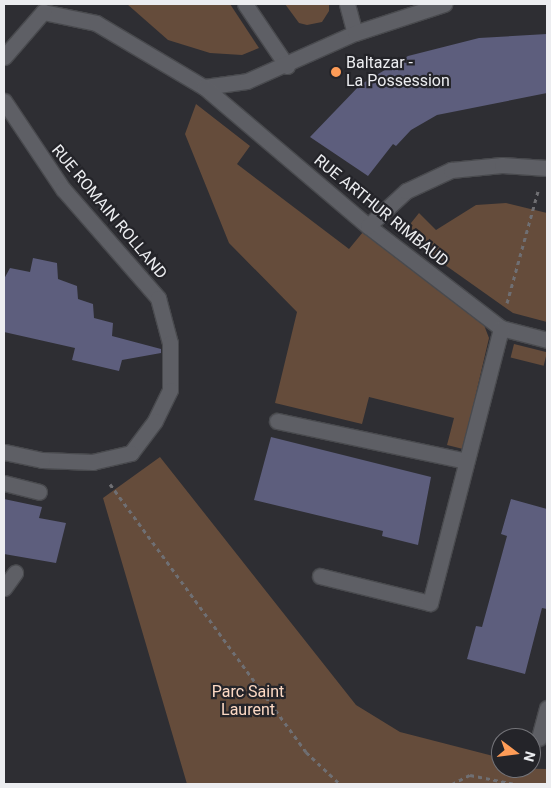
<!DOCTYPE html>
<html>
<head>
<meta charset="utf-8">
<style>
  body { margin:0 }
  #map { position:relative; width:551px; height:788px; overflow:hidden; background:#2e2e33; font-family:Roboto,sans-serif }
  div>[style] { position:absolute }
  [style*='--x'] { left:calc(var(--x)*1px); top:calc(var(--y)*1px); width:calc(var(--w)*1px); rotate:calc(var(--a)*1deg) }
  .green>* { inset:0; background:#654c3b; transform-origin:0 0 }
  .building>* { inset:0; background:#5d5e7d }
  .path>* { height:3px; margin-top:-1.5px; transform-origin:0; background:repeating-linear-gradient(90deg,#6f6f73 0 4px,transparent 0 8px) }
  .roads { filter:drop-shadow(1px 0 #494a4e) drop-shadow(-1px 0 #494a4e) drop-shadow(0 1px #494a4e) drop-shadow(0 -1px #494a4e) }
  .minor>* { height:15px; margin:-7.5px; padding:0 7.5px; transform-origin:7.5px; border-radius:7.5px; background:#5e5f65 }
  .dots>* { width:14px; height:14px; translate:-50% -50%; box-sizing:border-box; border:2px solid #242429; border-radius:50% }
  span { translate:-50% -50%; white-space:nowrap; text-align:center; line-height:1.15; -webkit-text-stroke:4.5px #242429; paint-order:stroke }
  .poi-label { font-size:16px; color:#ecedf0 }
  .left { translate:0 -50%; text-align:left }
  .street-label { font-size:16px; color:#ecedf0 }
  .park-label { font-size:16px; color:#fcd9c4 }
  .frame { position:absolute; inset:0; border:5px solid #ecedf0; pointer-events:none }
  .north { position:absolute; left:491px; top:728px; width:50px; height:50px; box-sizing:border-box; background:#242429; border:1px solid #747479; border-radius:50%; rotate:105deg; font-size:14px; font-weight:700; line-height:20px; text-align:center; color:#ecedf0 }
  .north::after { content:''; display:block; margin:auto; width:18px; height:22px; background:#fe9c57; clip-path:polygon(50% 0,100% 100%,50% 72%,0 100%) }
</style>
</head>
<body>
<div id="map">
  <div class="green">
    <i style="clip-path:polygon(127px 4px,230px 4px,259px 48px,242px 55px,210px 53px,168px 40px)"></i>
    <i style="clip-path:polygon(285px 4px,329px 4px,329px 11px,322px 22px,307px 25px,299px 23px)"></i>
    <i style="clip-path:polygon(196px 104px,250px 146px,237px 164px,349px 249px,363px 232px,484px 325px,489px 338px,463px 449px,447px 445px,454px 418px,369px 397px,362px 424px,275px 403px,297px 312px,229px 243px,185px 134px)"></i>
    <i style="clip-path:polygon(506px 203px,547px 213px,547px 322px,513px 313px,414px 243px,411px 223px,419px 213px,436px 230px,476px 205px)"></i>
    <i style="left:514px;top:344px;width:34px;height:14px;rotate:14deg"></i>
    <i style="clip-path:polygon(160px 457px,356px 705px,400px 732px,501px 758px,501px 768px,547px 769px,547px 784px,187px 784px,103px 498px)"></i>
  </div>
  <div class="building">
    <i style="clip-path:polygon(547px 34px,547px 93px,437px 115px,411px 130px,396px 146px,393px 144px,368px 176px,310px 137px,360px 85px,408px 56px,479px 38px)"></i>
    <i style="clip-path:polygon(33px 258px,57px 263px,58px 279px,77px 286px,78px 299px,93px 304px,94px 318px,113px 323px,112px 336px,161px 349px,161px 353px,122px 360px,119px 371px,72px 360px,75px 348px,4px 332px,4px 279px,10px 268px,30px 272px)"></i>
    <i style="clip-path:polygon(271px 437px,431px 477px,418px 545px,382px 536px,383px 531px,254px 500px)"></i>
    <i style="clip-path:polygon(4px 499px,42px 507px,39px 518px,66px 523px,56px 563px,4px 554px)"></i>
    <i style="clip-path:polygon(511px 499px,547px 509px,547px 609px,542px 608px,525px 674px,467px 659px,476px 626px,482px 627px,507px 536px,501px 534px)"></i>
  </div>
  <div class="path">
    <i style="--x:507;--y:303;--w:116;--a:-74.5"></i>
    <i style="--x:110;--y:484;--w:332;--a:53.8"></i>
    <i style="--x:306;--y:752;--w:47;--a:43.3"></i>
    <i style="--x:452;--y:784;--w:20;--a:-27"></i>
    <i style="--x:470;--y:775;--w:46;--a:11.3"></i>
  </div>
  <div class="roads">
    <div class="minor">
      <i style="--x:245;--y:4;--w:75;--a:55.9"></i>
      <i style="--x:347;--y:4;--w:30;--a:75"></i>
      <i style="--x:43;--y:12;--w:54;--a:11.7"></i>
      <i style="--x:96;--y:23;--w:126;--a:30.7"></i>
      <i style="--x:204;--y:87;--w:43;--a:-7.9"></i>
      <i style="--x:247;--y:81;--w:118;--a:-24"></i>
      <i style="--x:355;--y:33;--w:94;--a:-18"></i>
      <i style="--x:4;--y:57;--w:60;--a:-49.1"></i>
      <i style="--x:204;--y:87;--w:215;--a:40.3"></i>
      <i style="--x:368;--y:226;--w:168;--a:37.5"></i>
      <i style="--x:501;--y:328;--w:48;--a:14.6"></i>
      <i style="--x:4;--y:101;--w:106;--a:56.2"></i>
      <i style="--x:63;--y:189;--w:145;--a:48.9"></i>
      <i style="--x:158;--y:298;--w:47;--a:75.1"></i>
      <i style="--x:170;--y:343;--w:47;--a:90"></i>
      <i style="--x:170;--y:390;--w:34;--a:116"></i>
      <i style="--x:155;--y:421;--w:40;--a:127"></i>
      <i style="--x:131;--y:453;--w:39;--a:167"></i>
      <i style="--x:93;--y:462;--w:51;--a:-177.8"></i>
      <i style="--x:42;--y:460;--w:39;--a:-168"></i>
      <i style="--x:368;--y:226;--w:52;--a:-42.6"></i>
      <i style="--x:406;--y:191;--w:50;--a:-25"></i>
      <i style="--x:451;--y:170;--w:51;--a:-5.6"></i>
      <i style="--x:502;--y:165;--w:45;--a:3.8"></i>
      <i style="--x:277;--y:421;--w:193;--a:11.9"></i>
      <i style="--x:4;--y:483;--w:36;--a:14"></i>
      <i style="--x:320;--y:576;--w:113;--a:13.8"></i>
      <i style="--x:430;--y:603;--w:284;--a:-75.5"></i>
      <i style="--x:4;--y:588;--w:19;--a:-54"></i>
      <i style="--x:539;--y:738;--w:31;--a:-75"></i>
    </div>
  </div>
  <div class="dots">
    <i style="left:336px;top:72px;background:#fe9c57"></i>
  </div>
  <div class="poi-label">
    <span class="left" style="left:346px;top:72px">Baltazar -<br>La Possession</span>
  </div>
  <div class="street-label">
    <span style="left:381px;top:211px;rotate:39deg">RUE ARTHUR RIMBAUD</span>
    <span style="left:109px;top:212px;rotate:50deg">RUE ROMAIN ROLLAND</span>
  </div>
  <div class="park-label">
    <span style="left:248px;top:701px">Parc Saint<br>Laurent</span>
  </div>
  <div class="frame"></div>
  <div class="north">N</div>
</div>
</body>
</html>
